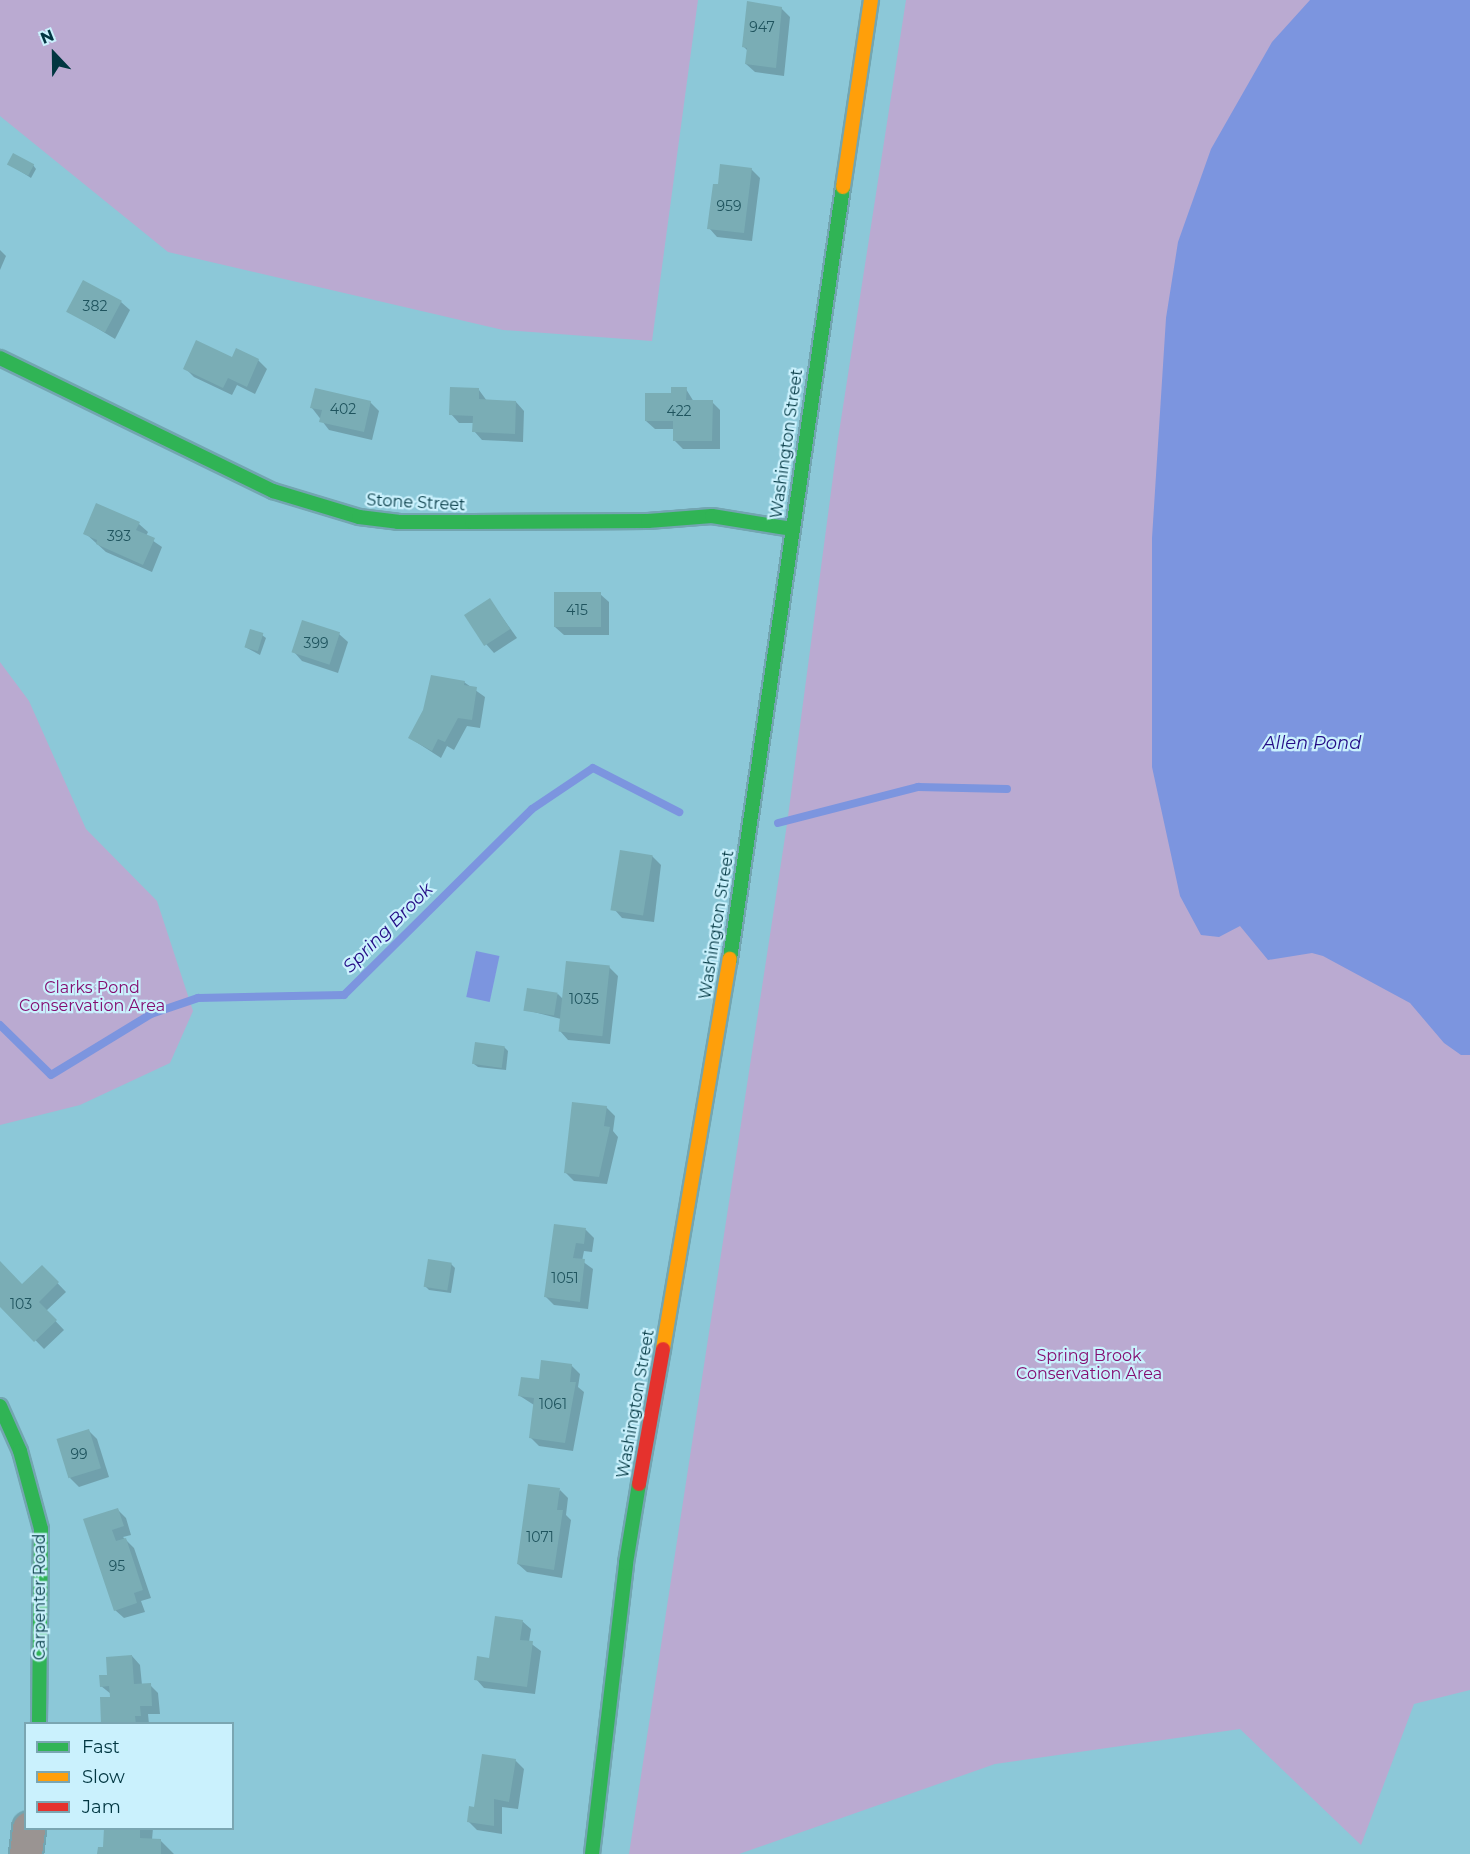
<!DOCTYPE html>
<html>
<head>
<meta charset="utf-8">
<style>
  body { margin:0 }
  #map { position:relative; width:1470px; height:1854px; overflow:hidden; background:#8cc8d8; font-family:Montserrat,sans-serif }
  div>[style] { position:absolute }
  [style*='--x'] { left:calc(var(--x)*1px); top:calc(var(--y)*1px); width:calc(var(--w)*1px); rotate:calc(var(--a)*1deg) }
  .green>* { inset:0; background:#baaad1 }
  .water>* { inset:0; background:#7c95df; transform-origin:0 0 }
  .shadow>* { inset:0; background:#0003 }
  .stream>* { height:8px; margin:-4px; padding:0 4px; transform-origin:4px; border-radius:4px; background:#7c95df }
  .building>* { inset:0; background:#7aadb5; transform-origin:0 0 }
  .roads { filter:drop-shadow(2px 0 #73a5b1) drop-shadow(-2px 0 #73a5b1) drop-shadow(0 2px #73a5b1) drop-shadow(0 -2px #73a5b1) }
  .street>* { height:32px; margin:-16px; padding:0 16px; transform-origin:16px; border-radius:16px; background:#9a9492 }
  .fast>* { height:14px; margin:-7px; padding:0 7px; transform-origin:7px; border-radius:7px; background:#30b455 }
  .slow>* { height:14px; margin:-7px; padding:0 7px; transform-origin:7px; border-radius:7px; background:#ff9f0a }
  .jam>* { height:14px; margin:-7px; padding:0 7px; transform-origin:7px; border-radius:7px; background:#e5322d }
  span { translate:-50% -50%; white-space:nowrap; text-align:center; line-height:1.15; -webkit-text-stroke:4.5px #caf1fd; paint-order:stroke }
  .number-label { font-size:14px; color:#1f545e }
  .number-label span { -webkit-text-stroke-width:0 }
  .street-label { font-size:16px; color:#013641 }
  .park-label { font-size:16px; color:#850d70 }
  .water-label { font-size:18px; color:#240c86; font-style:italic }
  .legend { position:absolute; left:24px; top:1722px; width:210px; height:108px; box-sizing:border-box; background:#caf1fd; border:2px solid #7aa6b2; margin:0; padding:8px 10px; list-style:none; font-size:18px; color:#013641 }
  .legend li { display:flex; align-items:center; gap:12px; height:30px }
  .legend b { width:30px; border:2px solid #7aa6b2 }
  .north { position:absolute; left:24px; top:24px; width:60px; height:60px; -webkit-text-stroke:4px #caf1fd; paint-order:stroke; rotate:338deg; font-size:16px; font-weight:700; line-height:24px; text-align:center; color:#013641 }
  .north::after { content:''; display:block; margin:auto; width:21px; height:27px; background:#013641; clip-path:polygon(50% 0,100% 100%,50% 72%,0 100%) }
</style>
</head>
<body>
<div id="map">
  <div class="green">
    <i style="clip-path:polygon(0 0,698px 0,652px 341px,503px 330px,168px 252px,0 116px)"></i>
    <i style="clip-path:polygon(906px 0,1470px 0,1470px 1690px,1414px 1704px,1361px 1845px,1240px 1729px,995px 1764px,739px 1854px,629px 1854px,787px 824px,838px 439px)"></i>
    <i style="clip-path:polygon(0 662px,29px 701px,86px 829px,157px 901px,193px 1011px,170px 1063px,80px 1105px,0 1125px)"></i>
  </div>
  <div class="water">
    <i style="clip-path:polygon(1310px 0,1470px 0,1470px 1055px,1461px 1055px,1444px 1043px,1410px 1003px,1323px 956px,1312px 953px,1268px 960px,1240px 926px,1219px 937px,1201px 935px,1180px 896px,1152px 767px,1152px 538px,1166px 318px,1178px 242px,1211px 149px,1272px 42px)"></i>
    <i style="left:476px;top:951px;width:24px;height:47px;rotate:12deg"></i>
  </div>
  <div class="shadow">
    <i style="clip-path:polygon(781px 8px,790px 17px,784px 76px,755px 72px,746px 64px,748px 51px,743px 46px)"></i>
    <i style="clip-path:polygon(9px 164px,33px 165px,36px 169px,31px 178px)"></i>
    <i style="clip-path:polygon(751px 169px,760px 178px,752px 241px,717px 237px,709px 228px,719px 186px)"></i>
    <i style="clip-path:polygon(0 250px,6px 256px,0 270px)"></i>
    <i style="clip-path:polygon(121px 302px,130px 310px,115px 339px,69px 311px)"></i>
    <i style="clip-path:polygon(233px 359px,258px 360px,267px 369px,255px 394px,237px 385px,232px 395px,194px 377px,185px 368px)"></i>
    <i style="clip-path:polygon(686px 389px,694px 402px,712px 402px,720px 410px,720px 449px,683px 449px,674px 440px,674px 429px,655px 429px,646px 421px)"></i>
    <i style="clip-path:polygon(479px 390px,487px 401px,516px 402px,524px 411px,523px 442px,482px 440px,474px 431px,474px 423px,459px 423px,451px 414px)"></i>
    <i style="clip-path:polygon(370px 402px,379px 411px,372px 440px,329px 430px,312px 408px)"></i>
    <i style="clip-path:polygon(139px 524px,148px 532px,146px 536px,162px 547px,152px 572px,106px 552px,85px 533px)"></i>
    <i style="clip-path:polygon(600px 594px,609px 602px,609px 635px,564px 635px,555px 627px)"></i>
    <i style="clip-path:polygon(490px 600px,517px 638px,494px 653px,486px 644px)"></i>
    <i style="clip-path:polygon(339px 634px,348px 642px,338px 673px,302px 661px,294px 652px)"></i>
    <i style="clip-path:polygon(262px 635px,266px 638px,260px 655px,245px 647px)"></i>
    <i style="clip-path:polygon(464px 682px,485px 697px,480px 728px,467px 726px,454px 750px,447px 746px,441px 758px,410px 738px)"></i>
    <i style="clip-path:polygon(652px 856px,661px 865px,654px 922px,622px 918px,614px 909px)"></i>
    <i style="clip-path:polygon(609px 967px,618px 976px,610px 1044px,568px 1040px,560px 1031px,561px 1019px,526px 1010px,558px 994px,563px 999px)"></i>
    <i style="clip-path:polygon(504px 1047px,508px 1051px,506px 1070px,478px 1067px,474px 1064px)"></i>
    <i style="clip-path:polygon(606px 1107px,615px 1116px,613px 1131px,618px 1137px,607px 1184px,574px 1181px,565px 1172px)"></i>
    <i style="clip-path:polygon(555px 1225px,586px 1230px,594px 1238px,592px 1252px,584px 1251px,582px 1261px,593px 1269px,588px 1309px,554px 1305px,545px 1296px)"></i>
    <i style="clip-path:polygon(0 1263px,22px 1286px,42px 1267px,66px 1292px,46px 1311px,64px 1330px,44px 1349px,0 1304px)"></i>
    <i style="clip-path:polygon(451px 1264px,455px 1268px,451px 1293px,429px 1290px,425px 1286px)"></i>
    <i style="clip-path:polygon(571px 1365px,580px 1374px,578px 1387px,584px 1392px,573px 1451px,539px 1446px,531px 1438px,534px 1405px,520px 1396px)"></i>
    <i style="clip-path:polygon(88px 1430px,97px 1439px,109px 1477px,79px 1487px,70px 1478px)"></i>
    <i style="clip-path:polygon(560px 1490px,568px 1498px,566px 1515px,571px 1520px,562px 1578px,527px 1572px,518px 1564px)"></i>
    <i style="clip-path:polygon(117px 1509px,126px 1518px,131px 1535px,123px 1537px,134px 1548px,151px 1598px,141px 1601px,145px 1612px,124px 1618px,115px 1610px,85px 1520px)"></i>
    <i style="clip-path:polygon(522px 1621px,531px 1629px,529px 1642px,541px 1651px,535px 1694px,484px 1688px,476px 1679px)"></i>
    <i style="clip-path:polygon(132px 1656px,140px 1665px,142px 1685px,150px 1685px,158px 1693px,160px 1714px,148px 1714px,149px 1724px,103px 1724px,111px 1694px,101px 1686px)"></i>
    <i style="clip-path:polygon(515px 1760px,524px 1769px,518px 1809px,502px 1807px,502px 1834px,477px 1830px,468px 1821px)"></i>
    <i style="clip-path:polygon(105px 1828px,153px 1828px,152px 1840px,160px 1840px,174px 1854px,99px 1854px,105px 1848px)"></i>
  </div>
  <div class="stream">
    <i style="--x:778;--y:823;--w:145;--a:-14.4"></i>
    <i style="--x:918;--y:787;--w:89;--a:1.3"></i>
    <i style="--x:0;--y:1025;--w:71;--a:44.4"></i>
    <i style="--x:51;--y:1075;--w:117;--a:-31.4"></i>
    <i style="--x:151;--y:1014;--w:50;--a:-18.8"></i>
    <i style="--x:198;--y:998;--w:146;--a:-1.2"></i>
    <i style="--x:344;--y:995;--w:264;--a:-44.7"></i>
    <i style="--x:532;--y:809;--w:73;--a:-33.9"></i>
    <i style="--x:593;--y:768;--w:97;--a:27.1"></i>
  </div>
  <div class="building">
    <i style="clip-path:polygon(747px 1px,782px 7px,776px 68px,745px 64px,747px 48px,742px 47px)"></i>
    <i style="left:13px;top:153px;width:24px;height:13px;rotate:28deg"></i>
    <i style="clip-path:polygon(720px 164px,752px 168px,744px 233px,707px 229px,713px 184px,718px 184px)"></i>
    <i style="left:83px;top:280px;width:44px;height:36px;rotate:28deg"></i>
    <i style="clip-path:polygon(196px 340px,232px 357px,236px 348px,259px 359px,247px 387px,228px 378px,223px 388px,183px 369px)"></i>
    <i style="clip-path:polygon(450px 387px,479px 388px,479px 399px,516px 401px,515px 434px,472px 432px,473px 416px,449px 415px)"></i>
    <i style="clip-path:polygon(671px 387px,687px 387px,686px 400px,713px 400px,712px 441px,673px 441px,673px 421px,645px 421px,645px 393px,671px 393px)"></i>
    <i style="clip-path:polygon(315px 388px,371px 401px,364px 432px,319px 422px,322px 410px,310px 408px)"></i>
    <i style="clip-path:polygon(96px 503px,140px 522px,136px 530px,155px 538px,143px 565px,96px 544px,97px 540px,83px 534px)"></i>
    <i style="left:554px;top:592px;width:47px;height:35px"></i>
    <i style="left:490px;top:598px;width:37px;height:31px;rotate:57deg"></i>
    <i style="left:302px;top:620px;width:40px;height:34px;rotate:18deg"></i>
    <i style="left:250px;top:629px;width:14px;height:19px;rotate:17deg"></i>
    <i style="clip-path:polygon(431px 675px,465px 681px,464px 685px,477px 687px,472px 720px,458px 718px,445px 742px,438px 739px,432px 751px,408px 738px,423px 710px)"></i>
    <i style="left:620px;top:850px;width:33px;height:61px;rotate:9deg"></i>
    <i style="left:566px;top:961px;width:44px;height:71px;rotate:6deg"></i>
    <i style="left:527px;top:988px;width:31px;height:23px;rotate:9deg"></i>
    <i style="left:475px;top:1042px;width:30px;height:22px;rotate:8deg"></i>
    <i style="clip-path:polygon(572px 1102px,607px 1106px,604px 1126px,610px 1127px,599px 1177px,564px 1173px)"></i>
    <i style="clip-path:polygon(554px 1224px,586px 1228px,584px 1244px,576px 1243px,573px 1258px,585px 1259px,580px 1302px,544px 1297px)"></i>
    <i style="left:428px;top:1259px;width:24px;height:28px;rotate:9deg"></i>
    <i style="clip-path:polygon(0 1261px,22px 1284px,42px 1265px,59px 1282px,39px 1302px,57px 1320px,34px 1342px,0 1307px)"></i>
    <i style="clip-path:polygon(541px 1360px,572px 1364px,570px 1382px,576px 1382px,565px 1443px,529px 1438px,534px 1398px,518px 1396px,521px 1377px,539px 1379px)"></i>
    <i style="left:89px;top:1429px;width:41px;height:34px;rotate:73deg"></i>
    <i style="clip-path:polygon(528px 1484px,560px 1488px,557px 1510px,563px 1510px,554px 1570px,517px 1564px)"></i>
    <i style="clip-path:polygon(118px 1508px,124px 1526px,112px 1530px,116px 1541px,126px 1538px,143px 1590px,134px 1593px,137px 1603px,114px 1611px,83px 1519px)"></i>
    <i style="clip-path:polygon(495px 1616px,523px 1620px,520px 1640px,533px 1641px,527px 1687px,474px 1680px,477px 1656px,489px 1658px)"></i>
    <i style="clip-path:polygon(132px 1655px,134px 1684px,151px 1683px,152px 1706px,140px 1706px,141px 1716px,135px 1716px,136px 1724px,101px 1724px,100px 1697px,110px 1697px,109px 1686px,100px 1687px,99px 1675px,107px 1675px,106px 1657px)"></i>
    <i style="clip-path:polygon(482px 1754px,516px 1759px,509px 1802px,494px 1799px,494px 1826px,467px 1822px,469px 1806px,474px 1807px)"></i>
    <i style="clip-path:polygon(104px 1828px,140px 1828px,140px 1838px,161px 1839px,161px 1854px,97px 1854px,98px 1847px,103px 1847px)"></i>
  </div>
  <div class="roads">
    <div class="street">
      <i style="--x:26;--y:1854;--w:26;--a:-83"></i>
    </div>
    <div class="fast">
      <i style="--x:0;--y:358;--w:304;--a:26"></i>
      <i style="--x:273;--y:491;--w:90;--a:16.8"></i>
      <i style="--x:359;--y:517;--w:39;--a:7"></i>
      <i style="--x:398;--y:522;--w:74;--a:0"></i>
      <i style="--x:472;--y:522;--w:176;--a:-0.3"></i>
      <i style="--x:648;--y:521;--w:64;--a:-4.5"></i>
      <i style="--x:712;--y:516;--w:81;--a:9.2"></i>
      <i style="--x:730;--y:959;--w:780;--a:-81.67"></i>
      <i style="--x:0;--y:1406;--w:49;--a:66"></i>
      <i style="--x:20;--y:1451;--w:81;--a:74.9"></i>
      <i style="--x:41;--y:1529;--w:195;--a:90.6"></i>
      <i style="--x:592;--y:1854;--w:293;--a:-83.3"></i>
      <i style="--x:626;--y:1563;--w:80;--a:-80.7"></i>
    </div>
    <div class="slow">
      <i style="--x:843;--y:187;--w:189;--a:-81.5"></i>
      <i style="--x:663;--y:1349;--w:396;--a:-80.3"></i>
    </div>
    <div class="jam">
      <i style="--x:639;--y:1484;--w:137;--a:-79.9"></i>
    </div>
  </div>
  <div class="number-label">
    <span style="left:762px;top:27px">947</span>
    <span style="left:729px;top:206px">959</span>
    <span style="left:95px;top:306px">382</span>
    <span style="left:343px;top:409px">402</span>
    <span style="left:679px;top:411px">422</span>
    <span style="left:119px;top:536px">393</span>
    <span style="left:577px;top:610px">415</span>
    <span style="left:316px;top:643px">399</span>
    <span style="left:584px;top:999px">1035</span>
    <span style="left:565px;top:1278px">1051</span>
    <span style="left:21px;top:1304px">103</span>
    <span style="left:553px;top:1404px">1061</span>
    <span style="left:79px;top:1454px">99</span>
    <span style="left:540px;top:1537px">1071</span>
    <span style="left:117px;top:1566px">95</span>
  </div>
  <div class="street-label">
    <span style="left:787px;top:444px;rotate:-82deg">Washington Street</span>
    <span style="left:416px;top:503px;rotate:3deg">Stone Street</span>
    <span style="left:717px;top:925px;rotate:-81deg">Washington Street</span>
    <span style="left:636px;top:1404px;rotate:-80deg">Washington Street</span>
    <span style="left:40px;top:1597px;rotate:-90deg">Carpenter Road</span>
  </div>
  <div class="park-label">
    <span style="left:92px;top:997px">Clarks Pond<br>Conservation Area</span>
    <span style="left:1089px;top:1365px">Spring Brook<br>Conservation Area</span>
  </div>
  <div class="water-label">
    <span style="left:1312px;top:743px">Allen Pond</span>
    <span style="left:388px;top:928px;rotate:-45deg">Spring Brook</span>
  </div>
  <ul class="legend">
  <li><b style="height:8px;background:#30b455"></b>Fast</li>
  <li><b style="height:8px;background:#ff9f0a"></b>Slow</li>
  <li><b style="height:8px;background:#e5322d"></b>Jam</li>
  </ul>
  <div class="north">N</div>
</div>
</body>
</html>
